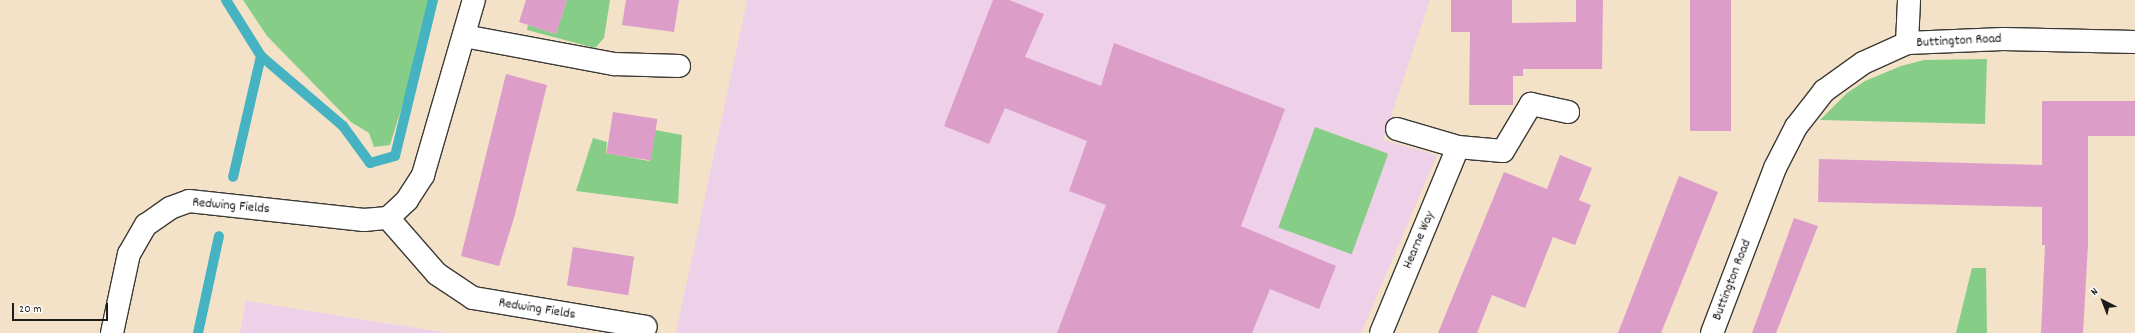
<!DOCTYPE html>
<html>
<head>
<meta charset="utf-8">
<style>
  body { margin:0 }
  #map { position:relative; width:2135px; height:333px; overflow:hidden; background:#f4e2c8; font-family:Dekko,sans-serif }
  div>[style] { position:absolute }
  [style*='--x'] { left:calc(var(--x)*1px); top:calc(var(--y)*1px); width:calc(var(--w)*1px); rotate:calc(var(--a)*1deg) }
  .built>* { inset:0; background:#eed0e8 }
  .green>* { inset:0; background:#86cd87; transform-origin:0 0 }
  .stream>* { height:10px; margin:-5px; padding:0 5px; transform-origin:5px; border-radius:5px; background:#45b3c1 }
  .building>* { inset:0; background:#dd9dc9; transform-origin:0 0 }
  .roads { filter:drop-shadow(1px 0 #3c3a36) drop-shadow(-1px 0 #3c3a36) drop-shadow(0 1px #3c3a36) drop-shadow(0 -1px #3c3a36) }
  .minor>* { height:22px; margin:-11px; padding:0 11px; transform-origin:11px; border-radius:11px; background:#fff }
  span { translate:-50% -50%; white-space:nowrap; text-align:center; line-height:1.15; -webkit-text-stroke:3.5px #fff; paint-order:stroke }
  .street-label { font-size:14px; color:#1c1c1c }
  .north { position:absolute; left:2083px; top:281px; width:40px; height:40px; -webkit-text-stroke:3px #fff; paint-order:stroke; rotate:318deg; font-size:11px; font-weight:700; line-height:16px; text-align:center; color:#1c1c1c }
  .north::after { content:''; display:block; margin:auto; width:14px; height:18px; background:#1c1c1c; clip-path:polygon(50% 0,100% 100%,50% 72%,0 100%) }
  .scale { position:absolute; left:12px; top:303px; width:96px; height:18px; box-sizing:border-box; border:2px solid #1c1c1c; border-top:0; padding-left:5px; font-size:12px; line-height:14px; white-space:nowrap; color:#1c1c1c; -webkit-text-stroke:3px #fff; paint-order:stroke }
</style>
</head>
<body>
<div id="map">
  <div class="built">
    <i style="clip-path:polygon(747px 0,1430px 0,1383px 140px,1437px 155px,1361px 333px,676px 333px)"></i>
    <i style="clip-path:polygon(246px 301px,448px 333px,240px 333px)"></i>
  </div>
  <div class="green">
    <i style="clip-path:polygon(243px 0,435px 0,390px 145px,374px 147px,369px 133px,351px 122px,267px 36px)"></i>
    <i style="clip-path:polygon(567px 0,610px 0,604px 38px,595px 48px,527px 30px,528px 25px,556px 34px)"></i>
    <i style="clip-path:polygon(1987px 59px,1985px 124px,1820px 120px,1847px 93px,1865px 81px,1901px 66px,1924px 60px)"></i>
    <i style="left:1315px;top:127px;width:78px;height:107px;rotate:20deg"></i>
    <i style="clip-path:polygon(655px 130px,682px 135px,678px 204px,576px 191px,593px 138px,607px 142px,606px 153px,649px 161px)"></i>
    <i style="clip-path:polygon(1972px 268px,1986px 268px,1987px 333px,1956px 333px)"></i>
  </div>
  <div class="stream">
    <i style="--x:226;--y:0;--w:66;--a:58"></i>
    <i style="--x:261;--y:56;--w:124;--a:103"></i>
    <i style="--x:261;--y:56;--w:108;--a:40.5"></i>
    <i style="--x:343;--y:126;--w:46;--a:53.9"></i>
    <i style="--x:370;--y:163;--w:26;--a:-16"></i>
    <i style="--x:395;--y:156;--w:161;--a:-76.3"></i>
    <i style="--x:198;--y:333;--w:99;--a:-77.8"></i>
  </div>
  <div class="building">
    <i style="clip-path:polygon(526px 0,567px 0,556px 34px,519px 22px)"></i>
    <i style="clip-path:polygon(626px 0,679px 0,674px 32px,622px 25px)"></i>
    <i style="clip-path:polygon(993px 0,1009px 0,1044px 14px,1025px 57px,1101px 86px,1114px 43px,1285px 109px,1241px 226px,1336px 266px,1319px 309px,1270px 289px,1252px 333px,1057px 333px,1106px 205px,1069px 191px,1087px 141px,1005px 108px,989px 144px,944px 126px)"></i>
    <i style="clip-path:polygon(1451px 0,1512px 0,1512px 23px,1576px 22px,1576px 0,1603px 0,1602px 69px,1523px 69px,1523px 76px,1513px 76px,1513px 105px,1469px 105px,1470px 32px,1451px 32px)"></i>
    <i style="left:1690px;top:0;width:41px;height:131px"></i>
    <i style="clip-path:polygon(506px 74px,547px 85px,514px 218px,499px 266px,461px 256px)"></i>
    <i style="clip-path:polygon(2042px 101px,2135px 101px,2135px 136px,2088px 136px,2088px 245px,2083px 333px,2041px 333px,2045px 245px,2042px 245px,2042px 207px,1818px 202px,1819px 159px,2042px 165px)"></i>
    <i style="left:613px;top:112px;width:45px;height:42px;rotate:9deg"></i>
    <i style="clip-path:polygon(1560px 155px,1592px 168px,1579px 200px,1591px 205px,1575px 245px,1553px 237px,1525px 308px,1492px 295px,1477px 333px,1438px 333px,1504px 172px,1547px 189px)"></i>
    <i style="clip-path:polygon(1679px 176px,1718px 192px,1661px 333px,1618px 333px)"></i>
    <i style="clip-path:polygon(1794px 218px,1818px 226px,1776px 333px,1752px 333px)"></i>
    <i style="left:573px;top:247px;width:62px;height:39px;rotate:9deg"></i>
  </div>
  <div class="roads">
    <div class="minor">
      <i style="--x:464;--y:36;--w:153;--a:10.6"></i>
      <i style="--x:614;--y:64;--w:65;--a:1.8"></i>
      <i style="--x:1907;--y:43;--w:43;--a:-87.3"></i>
      <i style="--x:1397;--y:129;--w:64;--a:16.4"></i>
      <i style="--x:388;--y:218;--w:74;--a:48.8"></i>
      <i style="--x:437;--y:274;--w:43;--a:33.7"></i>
      <i style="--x:473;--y:298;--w:175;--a:9.5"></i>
      <i style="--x:112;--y:333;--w:81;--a:-77.9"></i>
      <i style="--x:129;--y:254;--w:34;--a:-60"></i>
      <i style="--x:146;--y:225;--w:29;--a:-35"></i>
      <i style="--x:170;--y:208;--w:20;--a:-20"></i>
      <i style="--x:189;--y:201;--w:176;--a:6.2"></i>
      <i style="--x:364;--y:220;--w:24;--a:-5"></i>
      <i style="--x:388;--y:218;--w:26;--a:-43"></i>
      <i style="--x:407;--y:200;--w:30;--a:-57"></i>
      <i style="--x:423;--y:175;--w:182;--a:-73.8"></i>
      <i style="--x:1381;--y:333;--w:201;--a:-67.5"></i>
      <i style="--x:1458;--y:147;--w:45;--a:5.1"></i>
      <i style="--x:1503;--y:151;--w:55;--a:-59.2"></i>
      <i style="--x:1531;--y:104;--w:38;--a:12"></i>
      <i style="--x:1712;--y:333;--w:177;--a:-69.1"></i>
      <i style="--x:1775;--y:168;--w:46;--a:-62.9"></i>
      <i style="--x:1796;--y:127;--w:46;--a:-52.1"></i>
      <i style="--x:1824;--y:91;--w:48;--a:-35.7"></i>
      <i style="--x:1863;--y:63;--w:48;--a:-24.4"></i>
      <i style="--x:1907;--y:43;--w:96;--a:-2.4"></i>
      <i style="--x:2003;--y:39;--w:132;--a:1.3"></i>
    </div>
  </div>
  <div class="street-label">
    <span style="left:1959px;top:41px;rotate:-3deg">Buttington Road</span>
    <span style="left:231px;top:206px;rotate:5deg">Redwing Fields</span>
    <span style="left:1419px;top:240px;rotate:-67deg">Hearne Way</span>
    <span style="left:1732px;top:280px;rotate:-69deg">Buttington Road</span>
    <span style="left:537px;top:309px;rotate:9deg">Redwing Fields</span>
  </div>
  <div class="north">N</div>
  <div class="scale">20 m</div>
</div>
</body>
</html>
